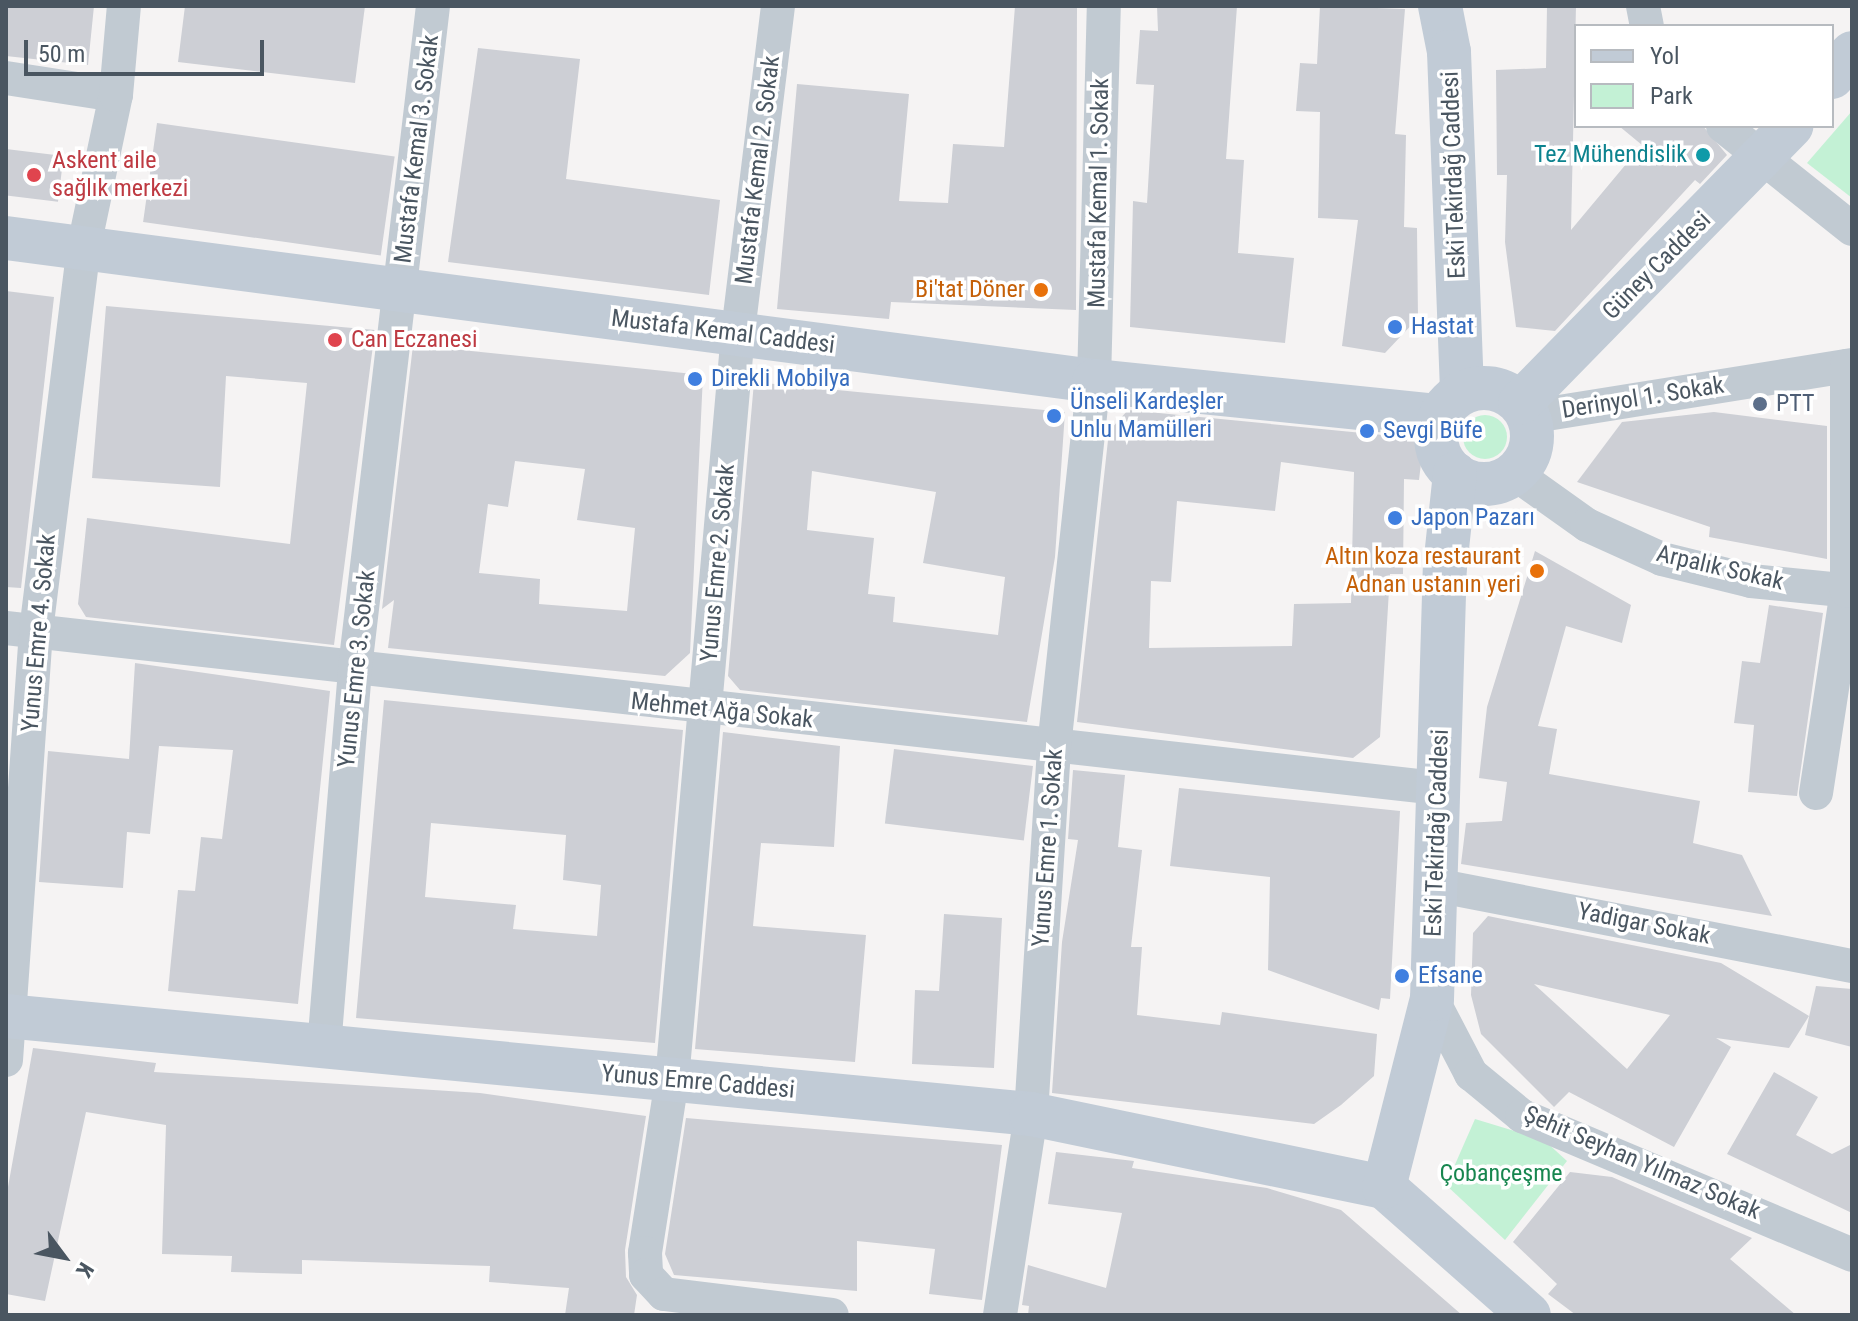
<!DOCTYPE html>
<html>
<head>
<meta charset="utf-8">
<style>
  body { margin:0 }
  #map { position:relative; width:1858px; height:1321px; overflow:hidden; background:#f5f3f3; font-family:"Roboto Condensed",sans-serif }
  div>[style] { position:absolute }
  [style*='--x'] { left:calc(var(--x)*1px); top:calc(var(--y)*1px); width:calc(var(--w)*1px); rotate:calc(var(--a)*1deg) }
  .green>* { inset:0; background:#c3f1d5 }
  .round { border-radius:50% }
  .building>* { inset:0; background:#cdcfd5; transform-origin:0 0 }
  .street>* { height:34px; margin:-17px; padding:0 17px; transform-origin:17px; border-radius:17px; background:#c1cad2 }
  .secondary>* { height:44px; margin:-22px; padding:0 22px; transform-origin:22px; border-radius:22px; background:#c1cbd6 }
  .secondary>.ring { margin:-22px; padding:0; box-sizing:content-box; background:none; border:44px solid #c1cbd6; border-radius:50% }
  .dots>* { width:22px; height:22px; translate:-50% -50%; box-sizing:border-box; border:4px solid #fff; border-radius:50% }
  span { translate:-50% -50%; white-space:nowrap; text-align:center; line-height:1.15; -webkit-text-stroke:7px #fff; paint-order:stroke }
  .street-label { font-size:24px; color:#4a5661 }
  .culture-label { font-size:24px; color:#0d838f }
  .right { translate:-100% -50%; text-align:right }
  .health-label { font-size:24px; color:#be3a42 }
  .left { translate:0 -50%; text-align:left }
  .food-label { font-size:24px; color:#c56008 }
  .shop-label { font-size:24px; color:#366cbe }
  .service-label { font-size:24px; color:#4e5e75 }
  .park-label { font-size:24px; color:#17864f }
  .frame { position:absolute; inset:0; border:8px solid #4a5661; pointer-events:none }
  .legend { position:absolute; left:1574px; top:24px; width:260px; height:104px; box-sizing:border-box; background:#fff; border:2px solid #b7bbc0; margin:0; padding:10px 14px; list-style:none; font-size:24px; color:#4a5661 }
  .legend li { display:flex; align-items:center; gap:16px; height:40px }
  .legend b { width:40px; border:2px solid #b7bbc0 }
  .north { position:absolute; left:24px; top:1217px; width:80px; height:80px; -webkit-text-stroke:6px #fff; paint-order:stroke; rotate:122deg; font-size:22px; font-weight:700; line-height:32px; text-align:center; color:#4a5661 }
  .north::after { content:''; display:block; margin:auto; width:28px; height:36px; background:#4a5661; clip-path:polygon(50% 0,100% 100%,50% 72%,0 100%) }
  .scale { position:absolute; left:24px; top:40px; width:240px; height:36px; box-sizing:border-box; border:4px solid #4a5661; border-top:0; padding-left:10px; font-size:24px; line-height:28px; white-space:nowrap; color:#4a5661; -webkit-text-stroke:6px #fff; paint-order:stroke }
</style>
</head>
<body>
<div id="map">
  <div class="green">
    <i style="clip-path:polygon(1852px 111px,1852px 198px,1807px 163px)"></i>
    <i class="round" style="left:1463px;top:415px;width:44px;height:44px"></i>
    <i style="clip-path:polygon(1475px 1119px,1544px 1140px,1567px 1161px,1505px 1240px,1446px 1185px)"></i>
  </div>
  <div class="building">
    <i style="clip-path:polygon(6px 6px,94px 6px,88px 65px,6px 56px)"></i>
    <i style="clip-path:polygon(185px 6px,365px 6px,355px 83px,178px 62px)"></i>
    <i style="clip-path:polygon(1015px 6px,1077px 6px,1076px 310px,891px 302px,889px 319px,777px 309px,797px 84px,909px 94px,899px 201px,948px 203px,953px 144px,1004px 147px)"></i>
    <i style="clip-path:polygon(1157px 6px,1237px 6px,1226px 159px,1244px 160px,1238px 253px,1294px 258px,1285px 343px,1130px 327px,1133px 201px,1147px 203px,1154px 85px,1136px 84px,1140px 30px,1158px 31px)"></i>
    <i style="clip-path:polygon(1320px 6px,1405px 9px,1395px 134px,1406px 135px,1404px 227px,1417px 228px,1418px 318px,1385px 353px,1342px 346px,1358px 220px,1318px 218px,1320px 112px,1296px 111px,1300px 63px,1317px 64px)"></i>
    <i style="clip-path:polygon(1547px 6px,1576px 6px,1571px 230px,1642px 145px,1619px 126px,1703px 126px,1727px 155px,1700px 184px,1695px 180px,1555px 331px,1516px 327px,1505px 242px,1507px 175px,1497px 175px,1496px 70px,1546px 68px)"></i>
    <i style="clip-path:polygon(478px 48px,580px 59px,566px 179px,720px 200px,709px 295px,448px 262px)"></i>
    <i style="left:157px;top:123px;width:240px;height:100px;rotate:8deg"></i>
    <i style="left:6px;top:149px;width:58px;height:46px;rotate:7deg"></i>
    <i style="clip-path:polygon(6px 291px,54px 297px,21px 588px,6px 587px)"></i>
    <i style="clip-path:polygon(106px 306px,375px 330px,334px 645px,86px 617px,78px 604px,87px 518px,290px 544px,307px 383px,226px 376px,220px 487px,92px 478px)"></i>
    <i style="clip-path:polygon(evenodd,413px 345px,703px 375px,690px 653px,665px 676px,388px 648px,394px 600px,382px 609px,413px 345px,515px 461px,585px 469px,577px 520px,635px 528px,627px 611px,539px 604px,540px 579px,479px 573px,488px 504px,508px 507px,515px 461px)"></i>
    <i style="clip-path:polygon(evenodd,754px 382px,1065px 412px,1055px 557px,1027px 722px,740px 690px,728px 676px,754px 382px,812px 471px,936px 492px,923px 563px,1005px 577px,998px 635px,893px 622px,895px 597px,868px 594px,874px 538px,807px 530px,812px 471px)"></i>
    <i style="clip-path:polygon(evenodd,1128px 410px,1424px 439px,1419px 480px,1404px 479px,1403px 574px,1390px 574px,1380px 737px,1353px 758px,1077px 722px,1109px 431px,1128px 410px,1281px 462px,1354px 472px,1351px 603px,1294px 604px,1292px 646px,1149px 648px,1151px 581px,1171px 582px,1177px 501px,1275px 511px,1281px 462px)"></i>
    <i style="clip-path:polygon(1714px 412px,1827px 426px,1827px 559px,1709px 537px,1710px 527px,1577px 482px,1622px 422px)"></i>
    <i style="clip-path:polygon(1535px 551px,1631px 605px,1622px 643px,1566px 626px,1538px 726px,1557px 729px,1549px 774px,1700px 801px,1693px 843px,1742px 855px,1772px 916px,1461px 864px,1466px 823px,1502px 821px,1507px 782px,1479px 778px,1487px 707px)"></i>
    <i style="clip-path:polygon(1769px 605px,1823px 613px,1797px 796px,1748px 792px,1754px 725px,1734px 723px,1742px 661px,1760px 663px)"></i>
    <i style="clip-path:polygon(135px 663px,330px 691px,298px 1004px,168px 991px,178px 890px,195px 891px,201px 837px,222px 839px,233px 750px,159px 746px,150px 834px,127px 832px,123px 888px,39px 882px,48px 751px,129px 759px)"></i>
    <i style="clip-path:polygon(evenodd,384px 700px,683px 730px,655px 1043px,356px 1018px,384px 700px,431px 823px,566px 835px,563px 880px,601px 885px,597px 936px,513px 929px,516px 905px,425px 897px,431px 823px)"></i>
    <i style="clip-path:polygon(723px 732px,840px 746px,834px 847px,761px 843px,753px 926px,866px 935px,855px 1062px,695px 1049px)"></i>
    <i style="left:894px;top:749px;width:140px;height:75px;rotate:7deg"></i>
    <i style="clip-path:polygon(1073px 770px,1125px 775px,1118px 847px,1142px 850px,1131px 947px,1142px 947px,1137px 1015px,1220px 1025px,1222px 1012px,1377px 1034px,1374px 1076px,1341px 1105px,1314px 1124px,1052px 1093px,1062px 942px,1078px 840px,1068px 839px)"></i>
    <i style="clip-path:polygon(1179px 788px,1400px 811px,1390px 999px,1381px 998px,1379px 1010px,1268px 970px,1270px 877px,1170px 866px)"></i>
    <i style="clip-path:polygon(944px 914px,1002px 918px,994px 1068px,912px 1064px,915px 990px,939px 991px)"></i>
    <i style="clip-path:polygon(evenodd,1488px 916px,1721px 963px,1809px 1016px,1789px 1048px,1716px 1038px,1731px 1047px,1674px 1147px,1569px 1092px,1554px 1107px,1481px 1034px,1471px 995px,1473px 933px,1488px 916px,1534px 984px,1670px 1015px,1627px 1069px,1534px 984px)"></i>
    <i style="clip-path:polygon(1816px 986px,1852px 989px,1852px 1047px,1805px 1035px)"></i>
    <i style="clip-path:polygon(33px 1048px,156px 1063px,154px 1072px,480px 1093px,646px 1116px,625px 1250px,626px 1277px,637px 1295px,634px 1315px,565px 1315px,569px 1288px,489px 1282px,490px 1266px,302px 1260px,302px 1274px,231px 1272px,232px 1256px,162px 1254px,166px 1125px,86px 1112px,45px 1301px,6px 1294px,6px 1198px)"></i>
    <i style="clip-path:polygon(1774px 1072px,1818px 1097px,1796px 1135px,1832px 1154px,1852px 1144px,1852px 1213px,1727px 1154px)"></i>
    <i style="clip-path:polygon(686px 1118px,1002px 1145px,982px 1300px,929px 1294px,935px 1249px,857px 1241px,857px 1291px,674px 1275px,665px 1254px)"></i>
    <i style="clip-path:polygon(1056px 1152px,1134px 1161px,1132px 1168px,1267px 1188px,1341px 1210px,1462px 1315px,1028px 1315px,1029px 1306px,1022px 1305px,1028px 1265px,1106px 1288px,1122px 1213px,1048px 1204px)"></i>
    <i style="clip-path:polygon(1570px 1172px,1612px 1177px,1752px 1238px,1730px 1259px,1796px 1315px,1576px 1315px,1548px 1294px,1557px 1284px,1513px 1242px)"></i>
  </div>
  <div class="street">
    <i style="--x:778;--y:6;--w:329;--a:97"></i>
    <i style="--x:738;--y:333;--w:750;--a:95.05"></i>
    <i style="--x:672;--y:1080;--w:175;--a:98.9"></i>
    <i style="--x:645;--y:1253;--w:22;--a:87"></i>
    <i style="--x:646;--y:1275;--w:26;--a:47"></i>
    <i style="--x:664;--y:1294;--w:169;--a:7.1"></i>
    <i style="--x:1643;--y:6;--w:20;--a:79"></i>
    <i style="--x:6;--y:78;--w:111;--a:8.8"></i>
    <i style="--x:1723;--y:126;--w:165;--a:38.6"></i>
    <i style="--x:1528;--y:417;--w:328;--a:-9.1"></i>
    <i style="--x:1514;--y:473;--w:90;--a:35.5"></i>
    <i style="--x:1587;--y:525;--w:82;--a:24.4"></i>
    <i style="--x:1662;--y:559;--w:92;--a:13.9"></i>
    <i style="--x:1751;--y:581;--w:101;--a:5.7"></i>
    <i style="--x:6;--y:628;--w:1441;--a:6.38"></i>
    <i style="--x:1816;--y:793;--w:204;--a:-81.3"></i>
    <i style="--x:1847;--y:591;--w:225;--a:-90"></i>
    <i style="--x:1435;--y:885;--w:425;--a:11"></i>
    <i style="--x:1432;--y:999;--w:85;--a:62.5"></i>
    <i style="--x:1471;--y:1074;--w:66;--a:39.5"></i>
    <i style="--x:1522;--y:1116;--w:358;--a:22.8"></i>
    <i style="--x:324;--y:1047;--w:380;--a:-85.3"></i>
    <i style="--x:355;--y:668;--w:667;--a:-83.28"></i>
    <i style="--x:6;--y:1060;--w:430;--a:-86"></i>
    <i style="--x:36;--y:631;--w:383;--a:-82.9"></i>
    <i style="--x:83;--y:251;--w:159;--a:-78.1"></i>
    <i style="--x:116;--y:95;--w:89;--a:-84.9"></i>
    <i style="--x:1000;--y:1315;--w:203;--a:-81.2"></i>
    <i style="--x:1031;--y:1114;--w:368;--a:-86.4"></i>
    <i style="--x:1054;--y:747;--w:368;--a:-83.8"></i>
    <i style="--x:1094;--y:381;--w:375;--a:-88.5"></i>
  </div>
  <div class="secondary">
    <i style="--x:1440;--y:6;--w:47;--a:78.9"></i>
    <i style="--x:1449;--y:52;--w:341;--a:87.8"></i>
    <i style="--x:1832;--y:77;--w:31;--a:-50"></i>
    <i style="--x:6;--y:238;--w:1097;--a:7.49"></i>
    <i style="--x:1094;--y:381;--w:349;--a:5.8"></i>
    <i class="ring" style="left:1436px;top:388px;width:52px;height:52px"></i>
    <i style="--x:1520;--y:403;--w:388;--a:-45.6"></i>
    <i style="--x:6;--y:1016;--w:1030;--a:5.46"></i>
    <i style="--x:1031;--y:1114;--w:360;--a:11.7"></i>
    <i style="--x:1384;--y:1187;--w:193;--a:41.4"></i>
    <i style="--x:1384;--y:1187;--w:194;--a:-75.7"></i>
    <i style="--x:1432;--y:999;--w:432;--a:-88.3"></i>
    <i style="--x:1445;--y:567;--w:94;--a:-83.9"></i>
  </div>
  <div class="dots">
    <i style="left:1703px;top:155px;background:#0f9aa8"></i>
    <i style="left:34px;top:175px;background:#e0444e"></i>
    <i style="left:1041px;top:290px;background:#e8710a"></i>
    <i style="left:1395px;top:327px;background:#3f7fe0"></i>
    <i style="left:335px;top:340px;background:#e0444e"></i>
    <i style="left:695px;top:379px;background:#3f7fe0"></i>
    <i style="left:1760px;top:404px;background:#5c6f8a"></i>
    <i style="left:1054px;top:416px;background:#3f7fe0"></i>
    <i style="left:1367px;top:431px;background:#3f7fe0"></i>
    <i style="left:1395px;top:518px;background:#3f7fe0"></i>
    <i style="left:1537px;top:571px;background:#e8710a"></i>
    <i style="left:1402px;top:976px;background:#3f7fe0"></i>
  </div>
  <div class="street-label">
    <span style="left:417px;top:149px;rotate:-83deg">Mustafa Kemal 3. Sokak</span>
    <span style="left:758px;top:170px;rotate:-83deg">Mustafa Kemal 2. Sokak</span>
    <span style="left:1454px;top:175px;rotate:-92deg">Eski Tekirdağ Caddesi</span>
    <span style="left:1099px;top:193px;rotate:-89deg">Mustafa Kemal 1. Sokak</span>
    <span style="left:1657px;top:266px;rotate:-45deg">Güney Caddesi</span>
    <span style="left:723px;top:332px;rotate:7deg">Mustafa Kemal Caddesi</span>
    <span style="left:1643px;top:398px;rotate:-9deg">Derinyol 1. Sokak</span>
    <span style="left:718px;top:563px;rotate:-85deg">Yunus Emre 2. Sokak</span>
    <span style="left:1720px;top:568px;rotate:13deg">Arpalık Sokak</span>
    <span style="left:39px;top:633px;rotate:-85deg">Yunus Emre 4. Sokak</span>
    <span style="left:357px;top:669px;rotate:-84deg">Yunus Emre 3. Sokak</span>
    <span style="left:722px;top:711px;rotate:6deg">Mehmet Ağa Sokak</span>
    <span style="left:1437px;top:833px;rotate:-88deg">Eski Tekirdağ Caddesi</span>
    <span style="left:1048px;top:848px;rotate:-86deg">Yunus Emre 1. Sokak</span>
    <span style="left:1644px;top:924px;rotate:11deg">Yadigar Sokak</span>
    <span style="left:698px;top:1082px;rotate:5deg">Yunus Emre Caddesi</span>
    <span style="left:1642px;top:1163px;rotate:23deg">Şehit Seyhan Yılmaz Sokak</span>
  </div>
  <div class="culture-label">
    <span class="right" style="left:1687px;top:155px">Tez Mühendislik</span>
  </div>
  <div class="health-label">
    <span class="left" style="left:52px;top:175px">Askent aile<br>sağlık merkezi</span>
    <span class="left" style="left:351px;top:340px">Can Eczanesi</span>
  </div>
  <div class="food-label">
    <span class="right" style="left:1025px;top:290px">Bi'tat Döner</span>
    <span class="right" style="left:1521px;top:571px">Altın koza restaurant<br>Adnan ustanın yeri</span>
  </div>
  <div class="shop-label">
    <span class="left" style="left:1411px;top:327px">Hastat</span>
    <span class="left" style="left:711px;top:379px">Direkli Mobilya</span>
    <span class="left" style="left:1070px;top:416px">Ünseli Kardeşler<br>Unlu Mamülleri</span>
    <span class="left" style="left:1383px;top:431px">Sevgi Büfe</span>
    <span class="left" style="left:1411px;top:518px">Japon Pazarı</span>
    <span class="left" style="left:1418px;top:976px">Efsane</span>
  </div>
  <div class="service-label">
    <span class="left" style="left:1776px;top:404px">PTT</span>
  </div>
  <div class="park-label">
    <span style="left:1501px;top:1174px">Çobançeşme</span>
  </div>
  <div class="frame"></div>
  <ul class="legend">
  <li><b style="height:10px;background:#c1cbd6"></b>Yol</li>
  <li><b style="height:22px;background:#c3f1d5"></b>Park</li>
  </ul>
  <div class="north">K</div>
  <div class="scale">50 m</div>
</div>
</body>
</html>
